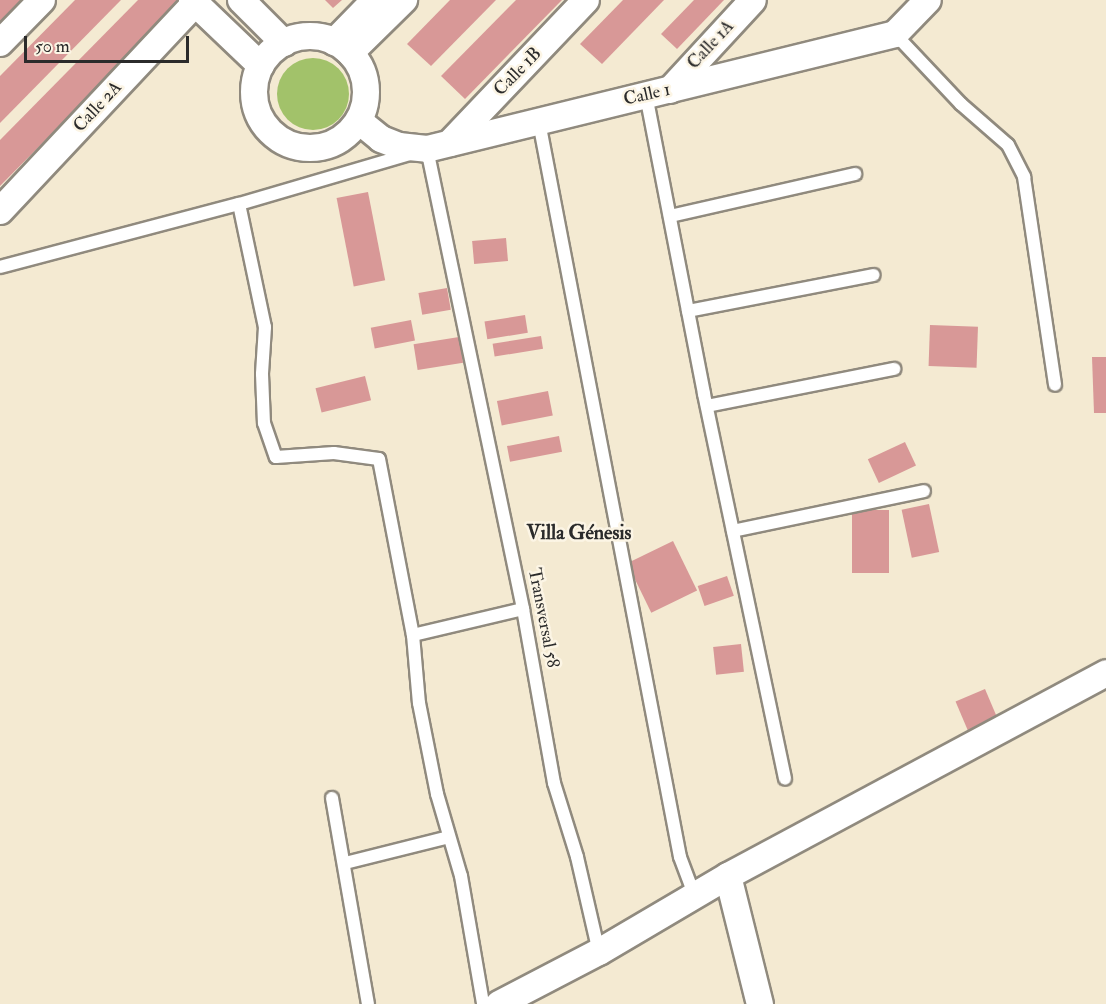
<!DOCTYPE html>
<html>
<head>
<meta charset="utf-8">
<style>
  body { margin:0 }
  #map { position:relative; width:1106px; height:1004px; overflow:hidden; background:#f4ead2; font-family:"IM FELL Double Pica",serif }
  div>[style] { position:absolute }
  [style*='--x'] { left:calc(var(--x)*1px); top:calc(var(--y)*1px); width:calc(var(--w)*1px); rotate:calc(var(--a)*1deg) }
  .green>* { inset:0; background:#a2c26a }
  .round { border-radius:50% }
  .building>* { inset:0; background:#d89897; transform-origin:0 0 }
  .roads { filter:drop-shadow(2px 0 #908a7e) drop-shadow(-2px 0 #908a7e) drop-shadow(0 2px #908a7e) drop-shadow(0 -2px #908a7e) }
  .lane>* { height:12px; margin:-6px; padding:0 6px; transform-origin:6px; border-radius:6px; background:#fff }
  .street>* { height:26px; margin:-13px; padding:0 13px; transform-origin:13px; border-radius:13px; background:#fff }
  .street>.ring { margin:-13px; padding:0; box-sizing:content-box; background:none; border:26px solid #fff; border-radius:50% }
  span { translate:-50% -50%; white-space:nowrap; text-align:center; line-height:1.15; -webkit-text-stroke:5px #fcf5e5; paint-order:stroke }
  .street-label { font-size:18px; color:#2b2b2b }
  .neighbourhood-label { font-size:20px; color:#2b2b2b; font-weight:700 }
  .scale { position:absolute; left:24px; top:36px; width:165px; height:27px; box-sizing:border-box; border:3px solid #2b2b2b; border-top:0; padding-left:8px; font-size:18px; line-height:21px; white-space:nowrap; color:#2b2b2b; -webkit-text-stroke:4px #fcf5e5; paint-order:stroke }
</style>
</head>
<body>
<div id="map">
  <div class="green">
    <i class="round" style="left:277px;top:58px;width:72px;height:72px"></i>
  </div>
  <div class="building">
    <i style="clip-path:polygon(0 0,23px 0,0 23px)"></i>
    <i style="clip-path:polygon(75px 0,121px 0,0 123px,0 76px)"></i>
    <i style="clip-path:polygon(138px 0,184px 0,0 186px,0 140px)"></i>
    <i style="clip-path:polygon(325px 0,342px 0,333px 8px)"></i>
    <i style="clip-path:polygon(450px 0,496px 0,431px 66px,407px 44px)"></i>
    <i style="clip-path:polygon(516px 0,562px 0,465px 99px,441px 76px)"></i>
    <i style="clip-path:polygon(623px 0,664px 0,602px 64px,580px 44px)"></i>
    <i style="clip-path:polygon(694px 0,724px 0,677px 49px,661px 34px)"></i>
    <i style="left:368px;top:192px;width:90px;height:32px;rotate:79deg"></i>
    <i style="left:506px;top:238px;width:23px;height:34px;rotate:85deg"></i>
    <i style="left:447px;top:288px;width:22px;height:29px;rotate:80deg"></i>
    <i style="left:525px;top:315px;width:18px;height:41px;rotate:81deg"></i>
    <i style="left:411px;top:320px;width:21px;height:41px;rotate:79deg"></i>
    <i style="left:930px;top:325px;width:48px;height:41px;rotate:2deg"></i>
    <i style="left:541px;top:336px;width:13px;height:49px;rotate:81deg"></i>
    <i style="left:459px;top:337px;width:26px;height:46px;rotate:81deg"></i>
    <i style="clip-path:polygon(1092px 357px,1106px 357px,1106px 413px,1094px 413px)"></i>
    <i style="left:365px;top:376px;width:25px;height:51px;rotate:76deg"></i>
    <i style="left:548px;top:391px;width:25px;height:52px;rotate:79deg"></i>
    <i style="left:559px;top:436px;width:16px;height:53px;rotate:79deg"></i>
    <i style="left:905px;top:442px;width:26px;height:41px;rotate:65deg"></i>
    <i style="left:929px;top:504px;width:49px;height:28px;rotate:78deg"></i>
    <i style="left:852px;top:510px;width:37px;height:63px"></i>
    <i style="left:673px;top:541px;width:55px;height:51px;rotate:64deg"></i>
    <i style="left:727px;top:576px;width:21px;height:31px;rotate:71deg"></i>
    <i style="left:741px;top:644px;width:28px;height:28px;rotate:84deg"></i>
    <i style="left:985px;top:689px;width:34px;height:32px;rotate:67deg"></i>
  </div>
  <div class="roads">
    <div class="lane">
      <i style="--x:895;--y:34;--w:96;--a:46.7"></i>
      <i style="--x:961;--y:104;--w:62;--a:41.1"></i>
      <i style="--x:1008;--y:145;--w:36;--a:63"></i>
      <i style="--x:1024;--y:177;--w:210;--a:81.5"></i>
      <i style="--x:646;--y:95;--w:305;--a:79"></i>
      <i style="--x:704;--y:394;--w:393;--a:78.1"></i>
      <i style="--x:539;--y:122;--w:748;--a:79.14"></i>
      <i style="--x:680;--y:857;--w:43;--a:69.4"></i>
      <i style="--x:239;--y:204;--w:126;--a:78.1"></i>
      <i style="--x:265;--y:327;--w:47;--a:93.7"></i>
      <i style="--x:262;--y:374;--w:49;--a:87.7"></i>
      <i style="--x:264;--y:423;--w:36;--a:71"></i>
      <i style="--x:276;--y:457;--w:58;--a:-3.9"></i>
      <i style="--x:334;--y:453;--w:45;--a:7.6"></i>
      <i style="--x:379;--y:459;--w:179;--a:79.1"></i>
      <i style="--x:413;--y:635;--w:68;--a:85"></i>
      <i style="--x:419;--y:703;--w:93;--a:78.8"></i>
      <i style="--x:437;--y:794;--w:85;--a:73.7"></i>
      <i style="--x:461;--y:876;--w:130;--a:80.2"></i>
      <i style="--x:670;--y:216;--w:190;--a:-12.8"></i>
      <i style="--x:0;--y:267;--w:247;--a:-14.8"></i>
      <i style="--x:239;--y:204;--w:196;--a:-16.3"></i>
      <i style="--x:427;--y:149;--w:470;--a:78.2"></i>
      <i style="--x:523;--y:609;--w:177;--a:79.9"></i>
      <i style="--x:554;--y:783;--w:77;--a:72.7"></i>
      <i style="--x:577;--y:857;--w:98;--a:77"></i>
      <i style="--x:688;--y:311;--w:189;--a:-11"></i>
      <i style="--x:707;--y:406;--w:191;--a:-11.2"></i>
      <i style="--x:733;--y:531;--w:195;--a:-11.8"></i>
      <i style="--x:413;--y:635;--w:113;--a:-13.3"></i>
      <i style="--x:332;--y:798;--w:209;--a:80.1"></i>
      <i style="--x:345;--y:863;--w:107;--a:-14"></i>
    </div>
    <div class="street">
      <i style="--x:192;--y:0;--w:95;--a:43.7"></i>
      <i style="--x:241;--y:0;--w:61;--a:45"></i>
      <i class="ring" style="left:254px;top:36px;width:86px;height:86px"></i>
      <i style="--x:334;--y:42;--w:59;--a:-45.7"></i>
      <i style="--x:0;--y:43;--w:60;--a:-45.7"></i>
      <i style="--x:350;--y:53;--w:76;--a:-44.5"></i>
      <i style="--x:670;--y:90;--w:122;--a:-47.3"></i>
      <i style="--x:359;--y:121;--w:28;--a:39"></i>
      <i style="--x:381;--y:139;--w:19;--a:21"></i>
      <i style="--x:399;--y:146;--w:28;--a:6"></i>
      <i style="--x:427;--y:149;--w:482;--a:-13.8"></i>
      <i style="--x:895;--y:34;--w:47;--a:-45.9"></i>
      <i style="--x:450;--y:143;--w:197;--a:-46.4"></i>
      <i style="--x:0;--y:211;--w:285;--a:-46.8"></i>
      <i style="--x:728;--y:876;--w:132;--a:76"></i>
      <i style="--x:499;--y:1004;--w:113;--a:-27.5"></i>
      <i style="--x:599;--y:952;--w:150;--a:-30.5"></i>
      <i style="--x:728;--y:876;--w:429;--a:-28.2"></i>
    </div>
  </div>
  <div class="street-label">
    <span style="left:711px;top:45px;rotate:-47deg">Calle 1A</span>
    <span style="left:518px;top:72px;rotate:-46deg">Calle 1B</span>
    <span style="left:647px;top:95px;rotate:-13deg">Calle 1</span>
    <span style="left:98px;top:107px;rotate:-47deg">Calle 2A</span>
    <span style="left:543px;top:618px;rotate:79deg">Transversal 58</span>
  </div>
  <div class="neighbourhood-label">
    <span style="left:579px;top:532px">Villa Génesis</span>
  </div>
  <div class="scale">50 m</div>
</div>
</body>
</html>
